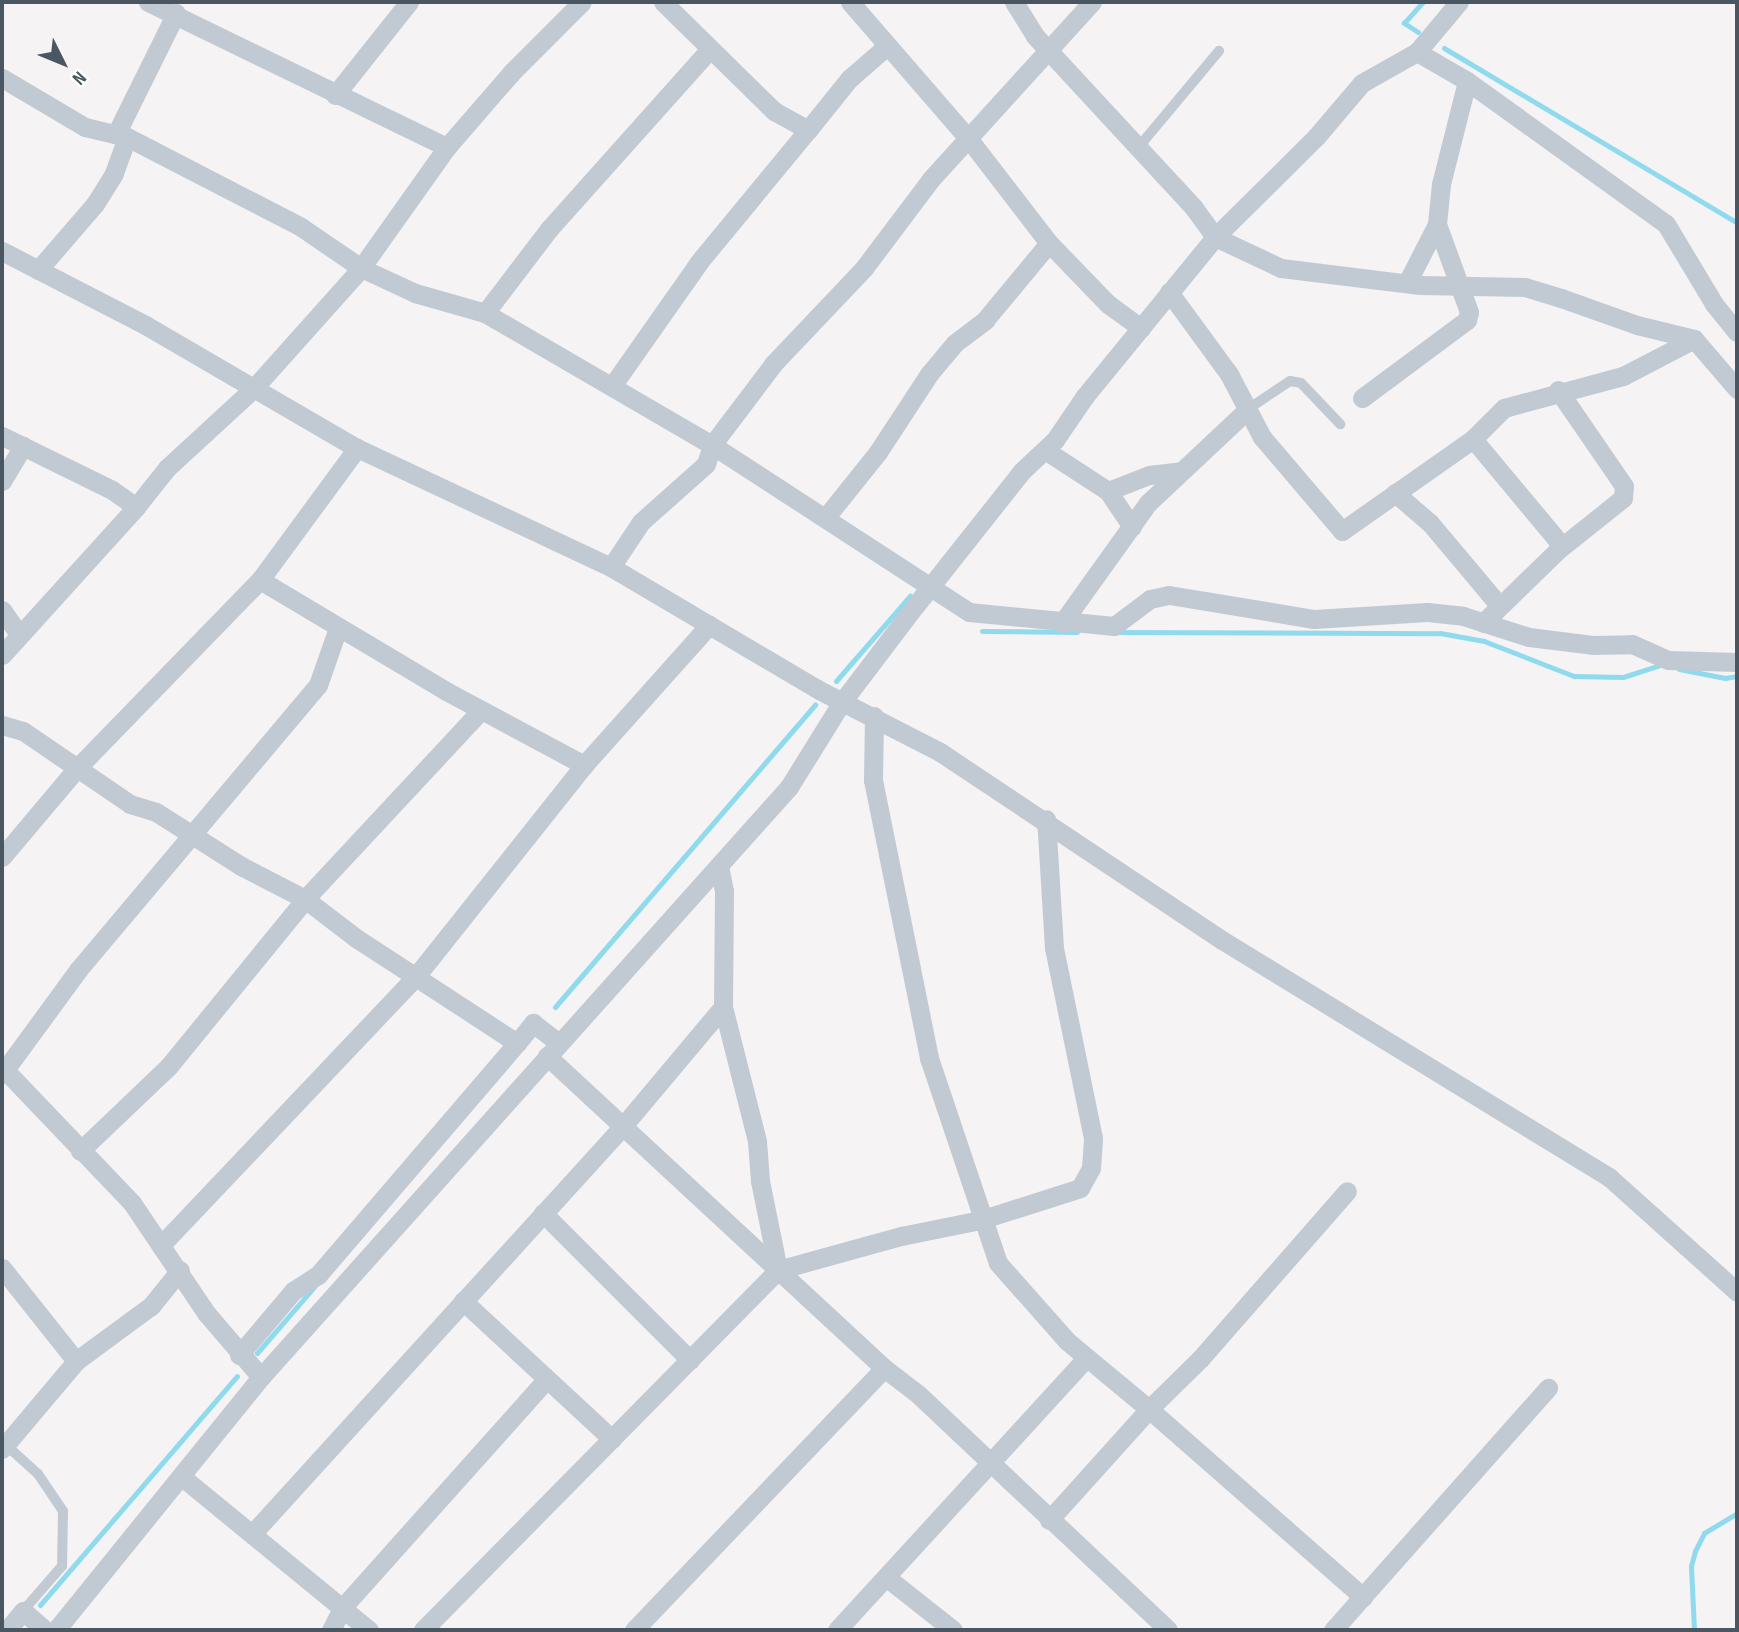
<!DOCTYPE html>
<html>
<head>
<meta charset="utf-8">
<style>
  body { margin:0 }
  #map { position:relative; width:1739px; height:1632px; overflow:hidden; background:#f5f3f3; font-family:"Sofia Sans Condensed",sans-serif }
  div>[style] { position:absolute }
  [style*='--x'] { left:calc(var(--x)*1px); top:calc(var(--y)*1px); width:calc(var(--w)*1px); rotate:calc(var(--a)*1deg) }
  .stream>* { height:5px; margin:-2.5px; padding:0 2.5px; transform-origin:2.5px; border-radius:2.5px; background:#90daee }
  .service>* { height:10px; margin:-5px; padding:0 5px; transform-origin:5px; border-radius:5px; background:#c1cad2 }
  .minor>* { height:19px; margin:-9.5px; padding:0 9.5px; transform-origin:9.5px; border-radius:9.5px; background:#c1cad2 }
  span { translate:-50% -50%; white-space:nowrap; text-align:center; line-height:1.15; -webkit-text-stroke:5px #fff; paint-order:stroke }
  .frame { position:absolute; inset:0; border:4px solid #4a5661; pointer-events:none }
  .north { position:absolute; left:28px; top:28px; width:70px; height:70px; -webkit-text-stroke:5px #fff; paint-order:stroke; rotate:133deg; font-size:19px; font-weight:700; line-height:28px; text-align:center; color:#4a5661 }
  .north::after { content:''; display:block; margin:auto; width:24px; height:32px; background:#4a5661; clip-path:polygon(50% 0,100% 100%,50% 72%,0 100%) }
</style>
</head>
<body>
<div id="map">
  <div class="stream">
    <i style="--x:1418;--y:32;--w:17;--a:-147"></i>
    <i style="--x:1404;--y:23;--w:28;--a:-48"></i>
    <i style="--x:1444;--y:48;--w:341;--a:30.8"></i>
    <i style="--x:982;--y:631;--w:95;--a:0.6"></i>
    <i style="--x:1115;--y:632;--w:325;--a:0.2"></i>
    <i style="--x:1440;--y:633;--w:45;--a:10.3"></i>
    <i style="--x:1484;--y:641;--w:97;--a:21.3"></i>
    <i style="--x:1574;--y:676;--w:49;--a:1.2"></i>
    <i style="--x:1623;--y:677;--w:38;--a:-18"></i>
    <i style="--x:1679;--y:669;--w:47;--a:11.1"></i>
    <i style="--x:1725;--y:678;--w:12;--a:-9"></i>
    <i style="--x:836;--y:681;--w:113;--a:-49"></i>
    <i style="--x:555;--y:1007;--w:399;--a:-49.3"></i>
    <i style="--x:257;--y:1353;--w:87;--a:-49.2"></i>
    <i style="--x:40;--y:1605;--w:302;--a:-49.3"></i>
    <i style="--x:1694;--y:1630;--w:64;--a:-92.7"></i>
    <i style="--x:1691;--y:1566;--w:16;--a:-75"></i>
    <i style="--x:1695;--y:1551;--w:20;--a:-63"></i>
    <i style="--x:1704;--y:1533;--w:39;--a:-31"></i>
  </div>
  <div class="service">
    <i style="--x:1137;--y:149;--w:128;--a:-50.1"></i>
    <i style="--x:1248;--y:409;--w:50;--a:-33.7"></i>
    <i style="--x:1290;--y:381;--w:11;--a:10"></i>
    <i style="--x:1301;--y:383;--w:57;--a:46.4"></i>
    <i style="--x:6;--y:1445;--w:43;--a:42.2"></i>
    <i style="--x:38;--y:1474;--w:45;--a:56"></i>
    <i style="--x:63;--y:1511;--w:55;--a:91"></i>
    <i style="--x:62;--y:1566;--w:60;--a:130.9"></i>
  </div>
  <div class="minor">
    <i style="--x:148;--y:2;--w:332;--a:25.9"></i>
    <i style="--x:663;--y:2;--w:156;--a:44.5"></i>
    <i style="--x:774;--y:111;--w:39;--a:29"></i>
    <i style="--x:808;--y:130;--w:65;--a:-51.2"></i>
    <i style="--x:849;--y:79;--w:50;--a:-41"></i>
    <i style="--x:850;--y:2;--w:180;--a:49.1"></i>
    <i style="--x:968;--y:138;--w:133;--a:52.4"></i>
    <i style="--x:1049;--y:243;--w:85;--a:46"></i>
    <i style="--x:1108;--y:304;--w:41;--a:36"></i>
    <i style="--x:1014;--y:2;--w:40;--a:58"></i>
    <i style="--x:1035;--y:36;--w:234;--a:47.2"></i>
    <i style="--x:1194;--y:208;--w:36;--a:54"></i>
    <i style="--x:1215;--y:237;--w:73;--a:25.2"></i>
    <i style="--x:1281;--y:268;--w:140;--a:7"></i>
    <i style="--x:1420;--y:285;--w:105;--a:1.1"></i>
    <i style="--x:1525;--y:287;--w:38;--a:17"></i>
    <i style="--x:1561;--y:298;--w:81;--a:19.6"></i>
    <i style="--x:1637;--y:325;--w:59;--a:13.8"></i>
    <i style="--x:1694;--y:339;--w:66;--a:49.3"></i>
    <i style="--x:1417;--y:52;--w:58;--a:30.1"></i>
    <i style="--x:1467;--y:81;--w:245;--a:35.7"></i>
    <i style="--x:1666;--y:224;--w:93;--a:59"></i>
    <i style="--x:1714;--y:304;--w:36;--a:51"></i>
    <i style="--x:2;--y:78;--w:96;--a:30.6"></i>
    <i style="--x:85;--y:127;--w:43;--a:13.4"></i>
    <i style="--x:127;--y:137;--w:196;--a:27.3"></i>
    <i style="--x:301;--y:227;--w:73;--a:34.3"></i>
    <i style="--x:361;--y:268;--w:60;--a:24.8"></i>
    <i style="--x:415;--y:293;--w:73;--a:15.9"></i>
    <i style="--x:485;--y:313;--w:263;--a:30.2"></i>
    <i style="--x:712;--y:445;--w:306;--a:33"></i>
    <i style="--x:969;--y:612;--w:146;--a:5.5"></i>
    <i style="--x:1114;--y:626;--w:45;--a:-36.9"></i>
    <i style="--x:1150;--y:599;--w:19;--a:-12"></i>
    <i style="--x:1169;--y:595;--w:147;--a:9.4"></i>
    <i style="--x:1314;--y:619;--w:113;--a:-3.5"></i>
    <i style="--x:1427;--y:612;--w:36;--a:6"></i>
    <i style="--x:1463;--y:616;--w:69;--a:17.7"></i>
    <i style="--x:1529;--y:637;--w:64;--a:7.1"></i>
    <i style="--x:1593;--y:645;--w:39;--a:-1"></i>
    <i style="--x:1632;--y:644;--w:39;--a:24"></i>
    <i style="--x:1668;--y:660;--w:69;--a:1.7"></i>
    <i style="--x:335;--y:95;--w:119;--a:-51.5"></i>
    <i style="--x:116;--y:134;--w:135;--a:-63.6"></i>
    <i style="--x:2;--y:251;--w:163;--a:27.3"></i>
    <i style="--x:147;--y:326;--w:243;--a:30.2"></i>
    <i style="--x:357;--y:448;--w:280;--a:25.1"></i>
    <i style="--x:611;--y:567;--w:242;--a:30.6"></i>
    <i style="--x:819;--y:690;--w:136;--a:27.1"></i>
    <i style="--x:940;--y:752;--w:339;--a:33.7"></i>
    <i style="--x:1222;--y:940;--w:454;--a:31.5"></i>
    <i style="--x:1609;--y:1177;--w:172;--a:41.9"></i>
    <i style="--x:38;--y:270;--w:87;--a:-49.2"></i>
    <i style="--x:95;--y:204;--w:36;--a:-58"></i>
    <i style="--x:114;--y:173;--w:38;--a:-70"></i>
    <i style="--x:1407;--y:283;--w:66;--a:-63"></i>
    <i style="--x:1169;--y:292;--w:102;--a:53.8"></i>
    <i style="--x:1229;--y:374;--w:71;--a:62.4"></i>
    <i style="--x:1262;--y:437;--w:123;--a:49.6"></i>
    <i style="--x:1342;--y:531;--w:160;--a:-35.1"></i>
    <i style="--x:1473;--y:439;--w:44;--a:-45"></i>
    <i style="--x:1504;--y:408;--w:123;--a:-15.1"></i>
    <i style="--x:1623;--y:376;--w:80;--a:-27.5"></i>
    <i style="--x:485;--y:313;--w:106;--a:-52.7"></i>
    <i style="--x:549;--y:229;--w:240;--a:-48.2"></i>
    <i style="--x:612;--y:386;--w:151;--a:-54.9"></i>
    <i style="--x:699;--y:262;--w:171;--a:-50.5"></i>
    <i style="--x:1558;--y:390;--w:116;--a:55.5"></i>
    <i style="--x:1624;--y:486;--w:12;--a:95"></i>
    <i style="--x:1623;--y:498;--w:82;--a:141.4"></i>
    <i style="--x:1362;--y:398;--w:131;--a:-36.6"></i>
    <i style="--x:1467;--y:320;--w:8;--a:-76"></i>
    <i style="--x:1469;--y:312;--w:94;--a:-110"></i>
    <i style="--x:1437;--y:224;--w:40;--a:-84.3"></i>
    <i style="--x:1441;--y:184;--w:106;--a:-75.8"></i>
    <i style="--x:2;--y:436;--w:123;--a:26.1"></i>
    <i style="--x:112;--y:490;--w:29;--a:35"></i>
    <i style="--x:136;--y:507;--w:50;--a:-51.5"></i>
    <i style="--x:167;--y:468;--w:117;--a:-42.6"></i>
    <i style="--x:253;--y:389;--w:162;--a:-48.2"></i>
    <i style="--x:361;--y:268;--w:148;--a:-54.6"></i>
    <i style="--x:447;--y:147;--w:98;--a:-49.1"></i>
    <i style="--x:511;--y:73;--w:100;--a:-45"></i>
    <i style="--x:1473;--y:439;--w:133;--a:50.2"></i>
    <i style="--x:1558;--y:541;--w:8;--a:83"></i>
    <i style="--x:1559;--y:549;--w:106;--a:135.8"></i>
    <i style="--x:1045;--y:450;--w:75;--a:33.1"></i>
    <i style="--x:1108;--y:491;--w:43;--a:56.3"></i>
    <i style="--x:2;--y:481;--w:41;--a:-59"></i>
    <i style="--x:1108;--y:491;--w:44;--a:-21.3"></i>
    <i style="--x:1149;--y:475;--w:32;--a:-7"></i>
    <i style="--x:1395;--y:493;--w:46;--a:40.6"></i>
    <i style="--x:1430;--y:523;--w:106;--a:50"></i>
    <i style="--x:826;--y:517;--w:83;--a:-51.3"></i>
    <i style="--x:878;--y:452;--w:93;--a:-56.8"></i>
    <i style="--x:929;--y:374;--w:40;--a:-50"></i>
    <i style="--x:955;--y:343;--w:38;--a:-37"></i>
    <i style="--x:985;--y:320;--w:100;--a:-50.3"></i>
    <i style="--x:611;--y:567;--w:54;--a:-56.3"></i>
    <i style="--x:641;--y:522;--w:87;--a:-41.7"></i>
    <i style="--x:706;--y:464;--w:20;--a:-72"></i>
    <i style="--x:712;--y:445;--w:103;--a:-52.9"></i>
    <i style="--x:774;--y:363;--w:131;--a:-46.5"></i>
    <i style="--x:864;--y:268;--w:111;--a:-53"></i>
    <i style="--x:931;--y:179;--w:239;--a:-47.7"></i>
    <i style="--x:260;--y:580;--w:217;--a:30.8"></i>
    <i style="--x:446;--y:691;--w:157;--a:28.2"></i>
    <i style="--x:2;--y:610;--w:29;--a:55"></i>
    <i style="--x:1062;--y:623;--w:148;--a:-54.4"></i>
    <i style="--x:1148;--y:503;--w:137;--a:-43.2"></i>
    <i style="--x:2;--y:655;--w:200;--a:-47.8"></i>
    <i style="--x:874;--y:716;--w:64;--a:90.9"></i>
    <i style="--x:873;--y:780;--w:284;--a:78.6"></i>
    <i style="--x:929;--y:1058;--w:216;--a:71.4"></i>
    <i style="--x:998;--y:1263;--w:104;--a:48.5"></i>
    <i style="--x:1067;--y:1341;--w:107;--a:39.7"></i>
    <i style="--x:1149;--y:1409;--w:71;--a:-44.4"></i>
    <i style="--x:1200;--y:1359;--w:223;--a:-48.8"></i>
    <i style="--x:2;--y:725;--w:22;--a:16"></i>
    <i style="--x:23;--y:731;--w:130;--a:34.3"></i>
    <i style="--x:130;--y:804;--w:27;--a:17"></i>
    <i style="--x:156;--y:812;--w:101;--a:32.4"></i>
    <i style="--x:241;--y:866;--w:72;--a:27.3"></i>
    <i style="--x:305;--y:899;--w:64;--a:37.4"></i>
    <i style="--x:356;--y:938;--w:192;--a:33.1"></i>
    <i style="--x:517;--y:1043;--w:26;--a:-51"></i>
    <i style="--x:533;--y:1023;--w:33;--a:38"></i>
    <i style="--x:2;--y:857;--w:116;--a:-49.9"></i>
    <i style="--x:77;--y:768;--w:262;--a:-45.8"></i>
    <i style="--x:260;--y:580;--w:164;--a:-53.7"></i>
    <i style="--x:547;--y:1056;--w:315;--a:42.8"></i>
    <i style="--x:5;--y:1070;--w:184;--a:46.3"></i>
    <i style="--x:132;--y:1203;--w:134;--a:56"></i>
    <i style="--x:207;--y:1314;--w:83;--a:49.4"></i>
    <i style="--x:2;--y:1074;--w:129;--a:-53.8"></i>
    <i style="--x:78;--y:970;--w:373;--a:-49.9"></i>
    <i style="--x:318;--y:685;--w:60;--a:-70.7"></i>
    <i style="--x:80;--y:1151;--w:123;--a:-43.7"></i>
    <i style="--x:169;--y:1066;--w:215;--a:-50.8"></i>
    <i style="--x:305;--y:899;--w:258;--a:-47"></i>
    <i style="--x:543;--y:1213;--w:208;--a:45"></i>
    <i style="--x:162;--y:1244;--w:371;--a:-46.5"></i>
    <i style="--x:417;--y:975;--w:268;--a:-51.5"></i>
    <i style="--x:584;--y:765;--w:188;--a:-48.2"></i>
    <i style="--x:2;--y:1268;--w:119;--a:51.5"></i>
    <i style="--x:463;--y:1301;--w:203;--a:42.8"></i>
    <i style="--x:239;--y:1355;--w:84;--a:-49.8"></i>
    <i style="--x:293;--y:1291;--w:30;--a:-33"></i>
    <i style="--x:318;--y:1275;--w:306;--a:-49.4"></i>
    <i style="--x:884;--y:1368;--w:44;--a:37.6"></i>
    <i style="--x:919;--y:1395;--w:342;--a:43.3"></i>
    <i style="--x:2;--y:1449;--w:115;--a:-49.9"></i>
    <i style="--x:76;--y:1361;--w:93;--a:-36.3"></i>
    <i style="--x:151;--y:1306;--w:46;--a:-51.1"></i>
    <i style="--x:182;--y:1477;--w:242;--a:39.3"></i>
    <i style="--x:1049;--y:1520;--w:149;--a:-48"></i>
    <i style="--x:1149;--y:1409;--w:285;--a:41.3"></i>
    <i style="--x:252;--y:1534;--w:551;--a:-47.72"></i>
    <i style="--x:623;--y:1126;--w:155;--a:-50"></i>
    <i style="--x:886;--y:1577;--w:85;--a:38.3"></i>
    <i style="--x:7;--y:1630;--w:25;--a:-50"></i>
    <i style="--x:23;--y:1611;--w:29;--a:41"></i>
    <i style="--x:56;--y:1630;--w:326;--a:-51"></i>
    <i style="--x:261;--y:1377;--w:792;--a:-48.17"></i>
    <i style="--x:789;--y:787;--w:100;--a:-58.1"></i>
    <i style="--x:842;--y:702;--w:121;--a:-52.8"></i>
    <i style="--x:915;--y:606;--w:172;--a:-51.6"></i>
    <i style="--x:1022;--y:471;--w:45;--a:-43.2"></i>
    <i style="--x:1055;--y:440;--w:53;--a:-55.7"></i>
    <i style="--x:1085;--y:396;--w:205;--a:-50.7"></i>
    <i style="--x:1215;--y:237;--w:142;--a:-44.7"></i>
    <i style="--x:1316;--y:137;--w:71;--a:-49.6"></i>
    <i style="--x:1362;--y:83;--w:63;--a:-29.4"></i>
    <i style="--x:1417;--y:52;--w:65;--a:-50"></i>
    <i style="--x:331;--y:1630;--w:25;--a:-63"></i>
    <i style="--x:342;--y:1608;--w:307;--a:-48.2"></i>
    <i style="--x:423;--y:1630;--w:506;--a:-45.4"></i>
    <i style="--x:778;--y:1270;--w:128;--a:-15.5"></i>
    <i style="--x:901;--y:1236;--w:81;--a:-11.4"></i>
    <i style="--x:980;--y:1220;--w:105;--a:-17.7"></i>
    <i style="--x:1080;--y:1188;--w:23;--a:-61"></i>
    <i style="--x:1091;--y:1168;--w:30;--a:-86"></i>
    <i style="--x:1093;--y:1138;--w:194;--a:-101.6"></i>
    <i style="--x:1054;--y:948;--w:129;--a:-93.5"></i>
    <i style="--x:634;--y:1630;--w:362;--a:-46.3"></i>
    <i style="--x:884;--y:1368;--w:144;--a:-137.2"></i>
    <i style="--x:778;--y:1270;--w:91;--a:-101.4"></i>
    <i style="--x:760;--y:1181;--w:40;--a:-94.3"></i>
    <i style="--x:757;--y:1141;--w:138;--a:-104.2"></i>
    <i style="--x:723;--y:1007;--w:116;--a:-89.5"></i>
    <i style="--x:724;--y:891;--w:26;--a:-101"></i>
    <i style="--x:837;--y:1630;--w:369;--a:-47.5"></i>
    <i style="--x:1333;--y:1630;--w:324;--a:-48.4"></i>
  </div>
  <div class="frame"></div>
  <div class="north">N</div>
</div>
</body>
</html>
